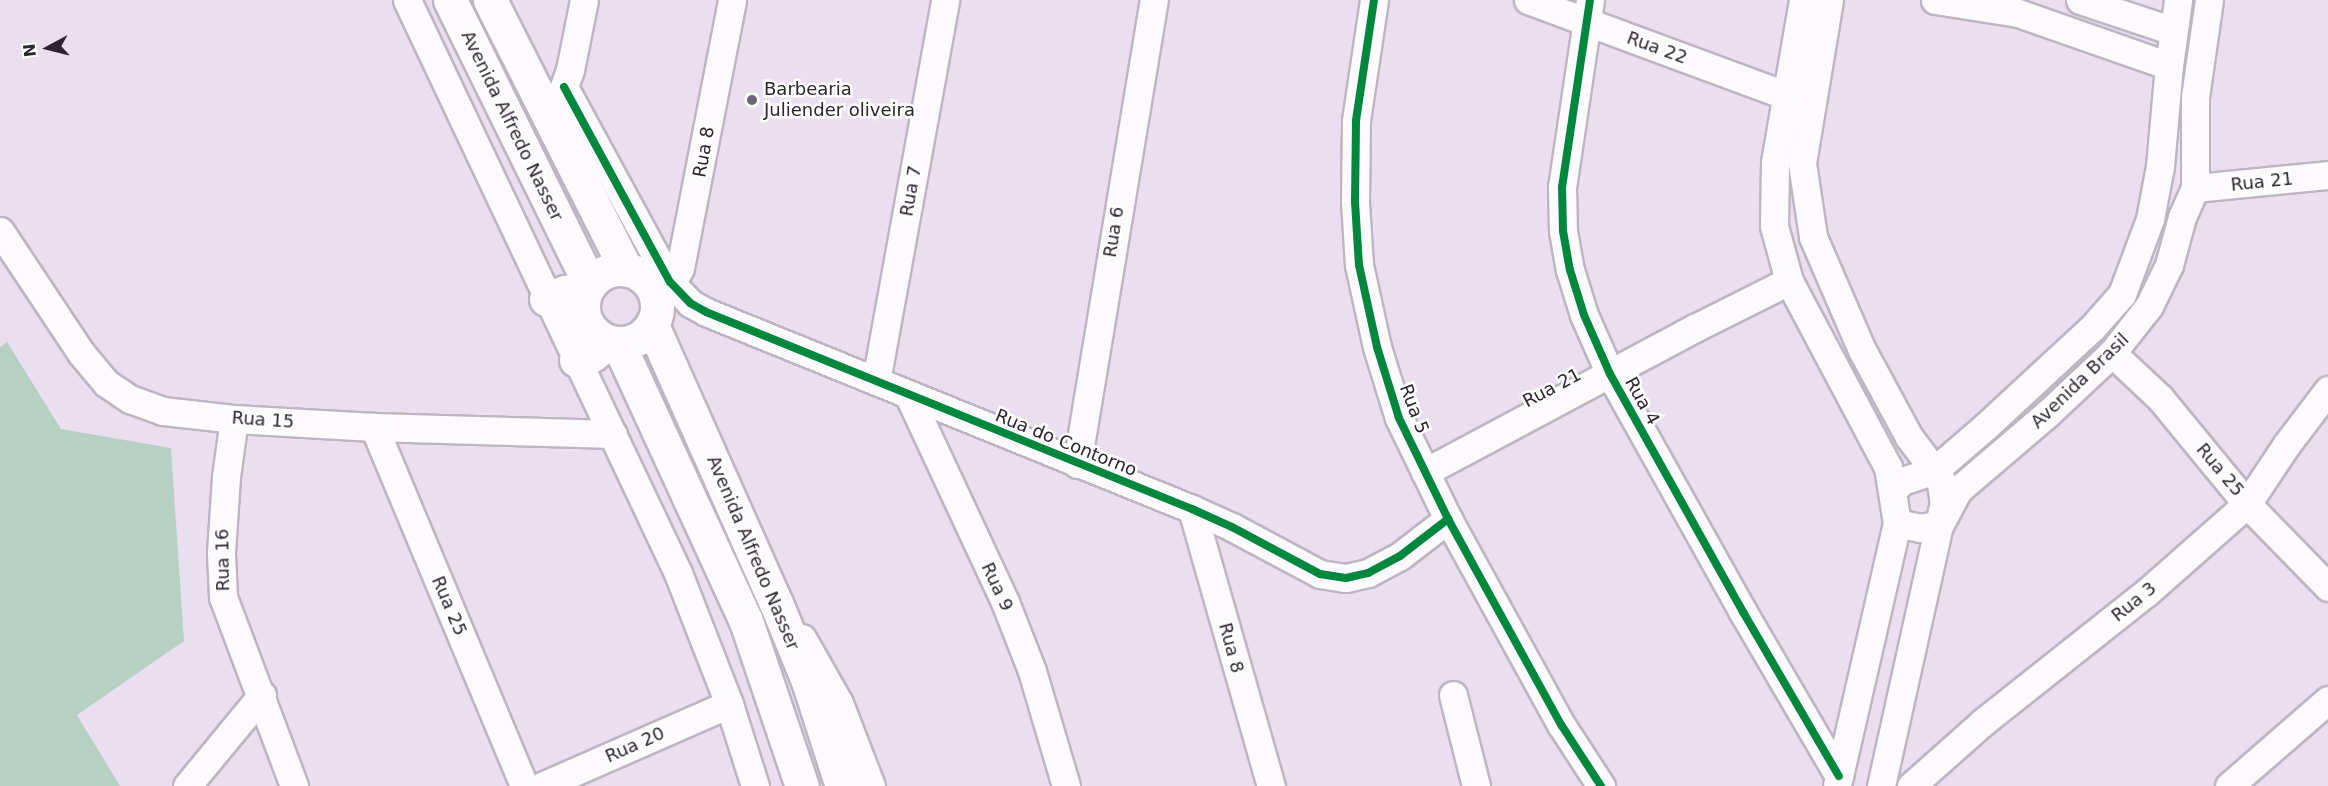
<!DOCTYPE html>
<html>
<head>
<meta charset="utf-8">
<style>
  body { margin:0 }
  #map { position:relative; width:2328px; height:786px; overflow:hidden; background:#eadfef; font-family:"DejaVu Sans",sans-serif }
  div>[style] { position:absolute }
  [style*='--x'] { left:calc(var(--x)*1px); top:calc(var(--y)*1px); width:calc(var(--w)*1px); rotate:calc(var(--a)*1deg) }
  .green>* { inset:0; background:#b8cfc4 }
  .roads { filter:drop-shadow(2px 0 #bdb5c1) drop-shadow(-2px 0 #bdb5c1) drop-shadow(0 2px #bdb5c1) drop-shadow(0 -2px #bdb5c1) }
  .minor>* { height:27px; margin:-13.5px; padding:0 13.5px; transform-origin:13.5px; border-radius:13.5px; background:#fcfafd }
  .major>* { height:33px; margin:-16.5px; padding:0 16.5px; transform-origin:16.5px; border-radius:16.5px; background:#fcfafd }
  .major>.ring { margin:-16.5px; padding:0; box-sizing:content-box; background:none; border:33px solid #fcfafd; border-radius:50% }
  .cycleway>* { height:8px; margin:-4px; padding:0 4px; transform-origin:4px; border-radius:4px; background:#00873e }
  .dots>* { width:16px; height:16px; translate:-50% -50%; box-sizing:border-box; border:3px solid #fff; border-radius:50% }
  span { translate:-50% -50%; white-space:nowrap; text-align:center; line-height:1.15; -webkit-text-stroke:5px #fff; paint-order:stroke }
  .street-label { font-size:18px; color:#2c2430 }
  .poi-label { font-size:18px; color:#2c2430 }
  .left { translate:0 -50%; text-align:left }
  .north { position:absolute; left:18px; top:18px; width:60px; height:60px; -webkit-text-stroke:4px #fff; paint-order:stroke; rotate:263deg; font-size:16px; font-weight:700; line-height:24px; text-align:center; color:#2c2430 }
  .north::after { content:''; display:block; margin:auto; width:21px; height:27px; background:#2c2430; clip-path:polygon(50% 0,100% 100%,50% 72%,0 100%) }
</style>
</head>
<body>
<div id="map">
  <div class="green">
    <i style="clip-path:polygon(7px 342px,61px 429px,171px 448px,184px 641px,77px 715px,120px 786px,0 786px,0 347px)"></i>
  </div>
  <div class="roads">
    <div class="minor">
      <i style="--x:407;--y:0;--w:634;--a:64.69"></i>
      <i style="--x:678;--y:573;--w:141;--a:68.7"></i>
      <i style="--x:729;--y:704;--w:86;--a:72.4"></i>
      <i style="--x:1374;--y:0;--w:122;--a:98.5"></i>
      <i style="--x:1356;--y:121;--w:81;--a:90.7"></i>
      <i style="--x:1355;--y:202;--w:63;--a:86.4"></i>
      <i style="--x:1359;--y:265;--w:84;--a:77.6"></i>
      <i style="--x:1377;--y:347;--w:74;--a:72.8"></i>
      <i style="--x:1399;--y:418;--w:112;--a:64.1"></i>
      <i style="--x:1448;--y:519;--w:236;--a:61.2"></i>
      <i style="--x:1562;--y:726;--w:72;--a:57"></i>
      <i style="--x:1528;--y:0;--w:274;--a:20.3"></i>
      <i style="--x:1590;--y:0;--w:189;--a:98.5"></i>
      <i style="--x:1562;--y:187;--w:44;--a:88.7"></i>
      <i style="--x:1563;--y:231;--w:40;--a:80"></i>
      <i style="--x:1570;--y:270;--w:47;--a:72.7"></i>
      <i style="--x:1584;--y:315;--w:64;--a:66.2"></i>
      <i style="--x:1610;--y:374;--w:273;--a:60.8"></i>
      <i style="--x:1743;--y:612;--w:190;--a:59.7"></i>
      <i style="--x:1803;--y:0;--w:164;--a:99.8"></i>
      <i style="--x:1775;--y:162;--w:64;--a:90.9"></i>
      <i style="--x:1774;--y:226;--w:57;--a:74.7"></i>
      <i style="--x:1789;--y:281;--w:211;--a:62"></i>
      <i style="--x:1888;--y:467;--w:57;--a:80.9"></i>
      <i style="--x:1897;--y:523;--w:268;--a:102.9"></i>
      <i style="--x:1829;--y:0;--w:165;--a:99.4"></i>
      <i style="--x:1802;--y:163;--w:75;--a:81.5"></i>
      <i style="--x:1813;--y:237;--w:123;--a:66.6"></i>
      <i style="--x:1862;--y:350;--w:99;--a:61.6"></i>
      <i style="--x:1909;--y:437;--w:51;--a:52.9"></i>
      <i style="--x:1940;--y:478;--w:24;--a:81"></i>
      <i style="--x:1944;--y:502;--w:291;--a:102.5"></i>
      <i style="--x:1935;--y:0;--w:84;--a:8.9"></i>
      <i style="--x:2018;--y:13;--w:160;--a:19.3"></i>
      <i style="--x:2080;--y:0;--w:98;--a:18.4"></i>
      <i style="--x:564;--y:87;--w:222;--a:61.5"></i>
      <i style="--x:670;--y:282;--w:29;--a:46"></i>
      <i style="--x:690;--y:303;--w:18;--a:29"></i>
      <i style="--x:706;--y:312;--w:524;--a:22.07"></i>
      <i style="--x:1192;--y:509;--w:44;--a:24.2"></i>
      <i style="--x:1232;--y:527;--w:100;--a:28.1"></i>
      <i style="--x:1320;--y:574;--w:26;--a:9"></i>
      <i style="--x:1346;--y:578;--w:23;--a:-13"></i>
      <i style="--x:1368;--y:573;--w:36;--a:-28"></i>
      <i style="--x:1400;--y:556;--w:61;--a:-37.6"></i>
      <i style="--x:555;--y:102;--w:17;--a:-59"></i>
      <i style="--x:564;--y:87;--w:18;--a:-71"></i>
      <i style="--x:570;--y:70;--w:71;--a:-78.7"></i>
      <i style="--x:2195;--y:188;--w:134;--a:-5.6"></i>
      <i style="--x:0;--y:231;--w:146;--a:56.4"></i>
      <i style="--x:81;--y:353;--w:39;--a:50"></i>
      <i style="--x:106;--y:383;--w:29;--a:34"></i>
      <i style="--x:130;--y:399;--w:35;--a:20"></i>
      <i style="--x:163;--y:411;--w:71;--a:6.4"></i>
      <i style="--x:234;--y:419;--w:140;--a:3.3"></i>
      <i style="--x:374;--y:427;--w:239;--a:1.7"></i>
      <i style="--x:657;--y:289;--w:22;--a:-34"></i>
      <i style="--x:675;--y:277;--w:10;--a:-61"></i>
      <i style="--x:680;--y:268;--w:273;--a:-79"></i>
      <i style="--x:2112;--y:353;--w:66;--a:43.2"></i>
      <i style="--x:2160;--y:398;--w:137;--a:50.6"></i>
      <i style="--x:2247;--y:504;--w:116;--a:45.7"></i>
      <i style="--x:876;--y:381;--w:387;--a:-79.7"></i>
      <i style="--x:909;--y:396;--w:227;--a:65"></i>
      <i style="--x:1005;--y:602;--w:74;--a:68.6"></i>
      <i style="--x:1032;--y:671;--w:120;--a:73.5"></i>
      <i style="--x:234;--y:419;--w:59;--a:97.9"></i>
      <i style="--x:226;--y:477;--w:76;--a:93.8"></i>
      <i style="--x:221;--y:553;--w:44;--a:87.4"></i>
      <i style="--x:223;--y:597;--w:202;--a:69.4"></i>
      <i style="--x:374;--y:427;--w:389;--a:67.3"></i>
      <i style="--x:1077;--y:464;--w:470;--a:-80.6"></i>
      <i style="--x:1425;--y:472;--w:306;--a:-28.1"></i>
      <i style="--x:1695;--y:328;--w:105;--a:-26.6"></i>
      <i style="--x:1893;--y:490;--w:13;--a:-45"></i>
      <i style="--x:1902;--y:481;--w:35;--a:-18"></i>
      <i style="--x:1935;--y:470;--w:67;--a:-40.8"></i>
      <i style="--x:1986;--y:426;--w:144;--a:-42.8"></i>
      <i style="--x:2092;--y:328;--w:45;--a:-48.6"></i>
      <i style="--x:2122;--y:294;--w:80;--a:-69.5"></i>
      <i style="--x:2150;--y:219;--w:54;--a:-79.3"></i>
      <i style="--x:2160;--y:166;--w:100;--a:-84.9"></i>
      <i style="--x:2169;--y:66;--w:67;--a:-82.2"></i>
      <i style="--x:1192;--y:509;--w:288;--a:74.1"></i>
      <i style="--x:1897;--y:523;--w:24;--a:12"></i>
      <i style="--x:1920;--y:528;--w:20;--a:-11"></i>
      <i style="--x:1940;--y:524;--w:38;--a:-62"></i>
      <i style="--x:1958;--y:490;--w:117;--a:-40.5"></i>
      <i style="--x:2047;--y:414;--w:89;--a:-43.2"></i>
      <i style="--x:2112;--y:353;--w:60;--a:-51.8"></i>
      <i style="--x:2149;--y:306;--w:46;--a:-64"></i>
      <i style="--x:2169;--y:265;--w:50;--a:-74.8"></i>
      <i style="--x:2182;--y:217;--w:32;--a:-66"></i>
      <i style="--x:2195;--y:188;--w:91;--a:-90"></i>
      <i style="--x:2195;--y:97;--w:98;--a:-81.8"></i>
      <i style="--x:802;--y:638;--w:75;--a:60.4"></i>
      <i style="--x:839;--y:703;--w:89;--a:68.9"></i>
      <i style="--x:1453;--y:695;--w:94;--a:75.8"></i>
      <i style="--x:187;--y:786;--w:118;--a:-50.5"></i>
      <i style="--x:542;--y:786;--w:204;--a:-23.7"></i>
      <i style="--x:1911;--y:786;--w:96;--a:-41.6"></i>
      <i style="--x:1983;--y:722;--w:208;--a:-38.4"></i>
      <i style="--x:2146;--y:593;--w:135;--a:-41.4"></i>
      <i style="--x:2247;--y:504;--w:72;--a:-56.3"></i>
      <i style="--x:2287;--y:444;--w:68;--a:-52.8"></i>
      <i style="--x:2229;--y:786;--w:131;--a:-41"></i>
    </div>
    <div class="major">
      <i style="--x:450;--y:0;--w:317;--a:63.8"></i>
      <i style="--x:490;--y:0;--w:301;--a:63.2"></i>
      <i class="ring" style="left:583px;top:269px;width:41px;height:41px"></i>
      <i style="--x:546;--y:299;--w:20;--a:-20"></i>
      <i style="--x:565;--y:292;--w:21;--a:-5"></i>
      <i style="--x:652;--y:325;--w:304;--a:66"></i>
      <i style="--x:776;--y:603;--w:84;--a:67.7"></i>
      <i style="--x:808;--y:681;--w:110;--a:72.1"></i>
      <i style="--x:618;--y:343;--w:306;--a:65.3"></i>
      <i style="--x:746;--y:621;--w:174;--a:71.3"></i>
      <i style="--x:576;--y:360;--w:17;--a:-17"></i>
      <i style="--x:592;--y:355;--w:21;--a:-37"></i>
    </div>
  </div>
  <div class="cycleway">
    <i style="--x:1374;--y:0;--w:122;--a:98.5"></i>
    <i style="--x:1356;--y:121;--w:81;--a:90.7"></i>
    <i style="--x:1355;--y:202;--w:63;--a:86.4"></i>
    <i style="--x:1359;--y:265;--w:84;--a:77.6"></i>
    <i style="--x:1377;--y:347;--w:74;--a:72.8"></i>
    <i style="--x:1399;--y:418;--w:112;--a:64.1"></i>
    <i style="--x:1448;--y:519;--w:236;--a:61.2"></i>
    <i style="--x:1562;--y:726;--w:72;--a:57"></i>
    <i style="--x:1590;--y:0;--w:189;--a:98.5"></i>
    <i style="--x:1562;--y:187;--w:44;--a:88.7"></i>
    <i style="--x:1563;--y:231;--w:40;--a:80"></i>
    <i style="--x:1570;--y:270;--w:47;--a:72.7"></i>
    <i style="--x:1584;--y:315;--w:64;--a:66.2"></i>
    <i style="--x:1610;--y:374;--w:273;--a:60.8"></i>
    <i style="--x:1743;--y:612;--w:190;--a:59.7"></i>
    <i style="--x:564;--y:87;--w:222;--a:61.5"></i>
    <i style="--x:670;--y:282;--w:29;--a:46"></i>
    <i style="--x:690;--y:303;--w:18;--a:29"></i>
    <i style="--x:706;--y:312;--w:524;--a:22.07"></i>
    <i style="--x:1192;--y:509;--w:44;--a:24.2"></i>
    <i style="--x:1232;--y:527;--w:100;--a:28.1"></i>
    <i style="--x:1320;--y:574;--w:26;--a:9"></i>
    <i style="--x:1346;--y:578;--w:23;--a:-13"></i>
    <i style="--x:1368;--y:573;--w:36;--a:-28"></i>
    <i style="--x:1400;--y:556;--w:61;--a:-37.6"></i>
  </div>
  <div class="dots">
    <i style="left:752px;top:100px;background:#6e6573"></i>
  </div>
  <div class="street-label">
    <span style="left:1657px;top:48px;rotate:20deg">Rua 22</span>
    <span style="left:512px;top:126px;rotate:64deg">Avenida Alfredo Nasser</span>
    <span style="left:704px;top:152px;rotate:-80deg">Rua 8</span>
    <span style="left:2262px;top:182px;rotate:-6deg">Rua 21</span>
    <span style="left:911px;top:191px;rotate:-80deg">Rua 7</span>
    <span style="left:1114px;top:232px;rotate:-81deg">Rua 6</span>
    <span style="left:2080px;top:381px;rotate:-44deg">Avenida Brasil</span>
    <span style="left:1552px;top:388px;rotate:-28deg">Rua 21</span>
    <span style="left:1642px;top:401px;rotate:61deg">Rua 4</span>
    <span style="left:1414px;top:409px;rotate:69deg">Rua 5</span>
    <span style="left:263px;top:420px;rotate:4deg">Rua 15</span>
    <span style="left:1066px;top:443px;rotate:22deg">Rua do Contorno</span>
    <span style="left:2220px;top:470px;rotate:50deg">Rua 25</span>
    <span style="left:753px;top:553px;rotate:67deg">Avenida Alfredo Nasser</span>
    <span style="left:223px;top:560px;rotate:-91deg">Rua 16</span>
    <span style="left:997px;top:587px;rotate:65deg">Rua 9</span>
    <span style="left:2134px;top:602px;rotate:-39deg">Rua 3</span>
    <span style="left:449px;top:606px;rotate:67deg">Rua 25</span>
    <span style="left:1231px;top:648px;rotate:75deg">Rua 8</span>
    <span style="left:635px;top:745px;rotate:-24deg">Rua 20</span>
  </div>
  <div class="poi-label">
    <span class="left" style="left:764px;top:100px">Barbearia<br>Juliender oliveira</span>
  </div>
  <div class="north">N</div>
</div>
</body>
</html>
